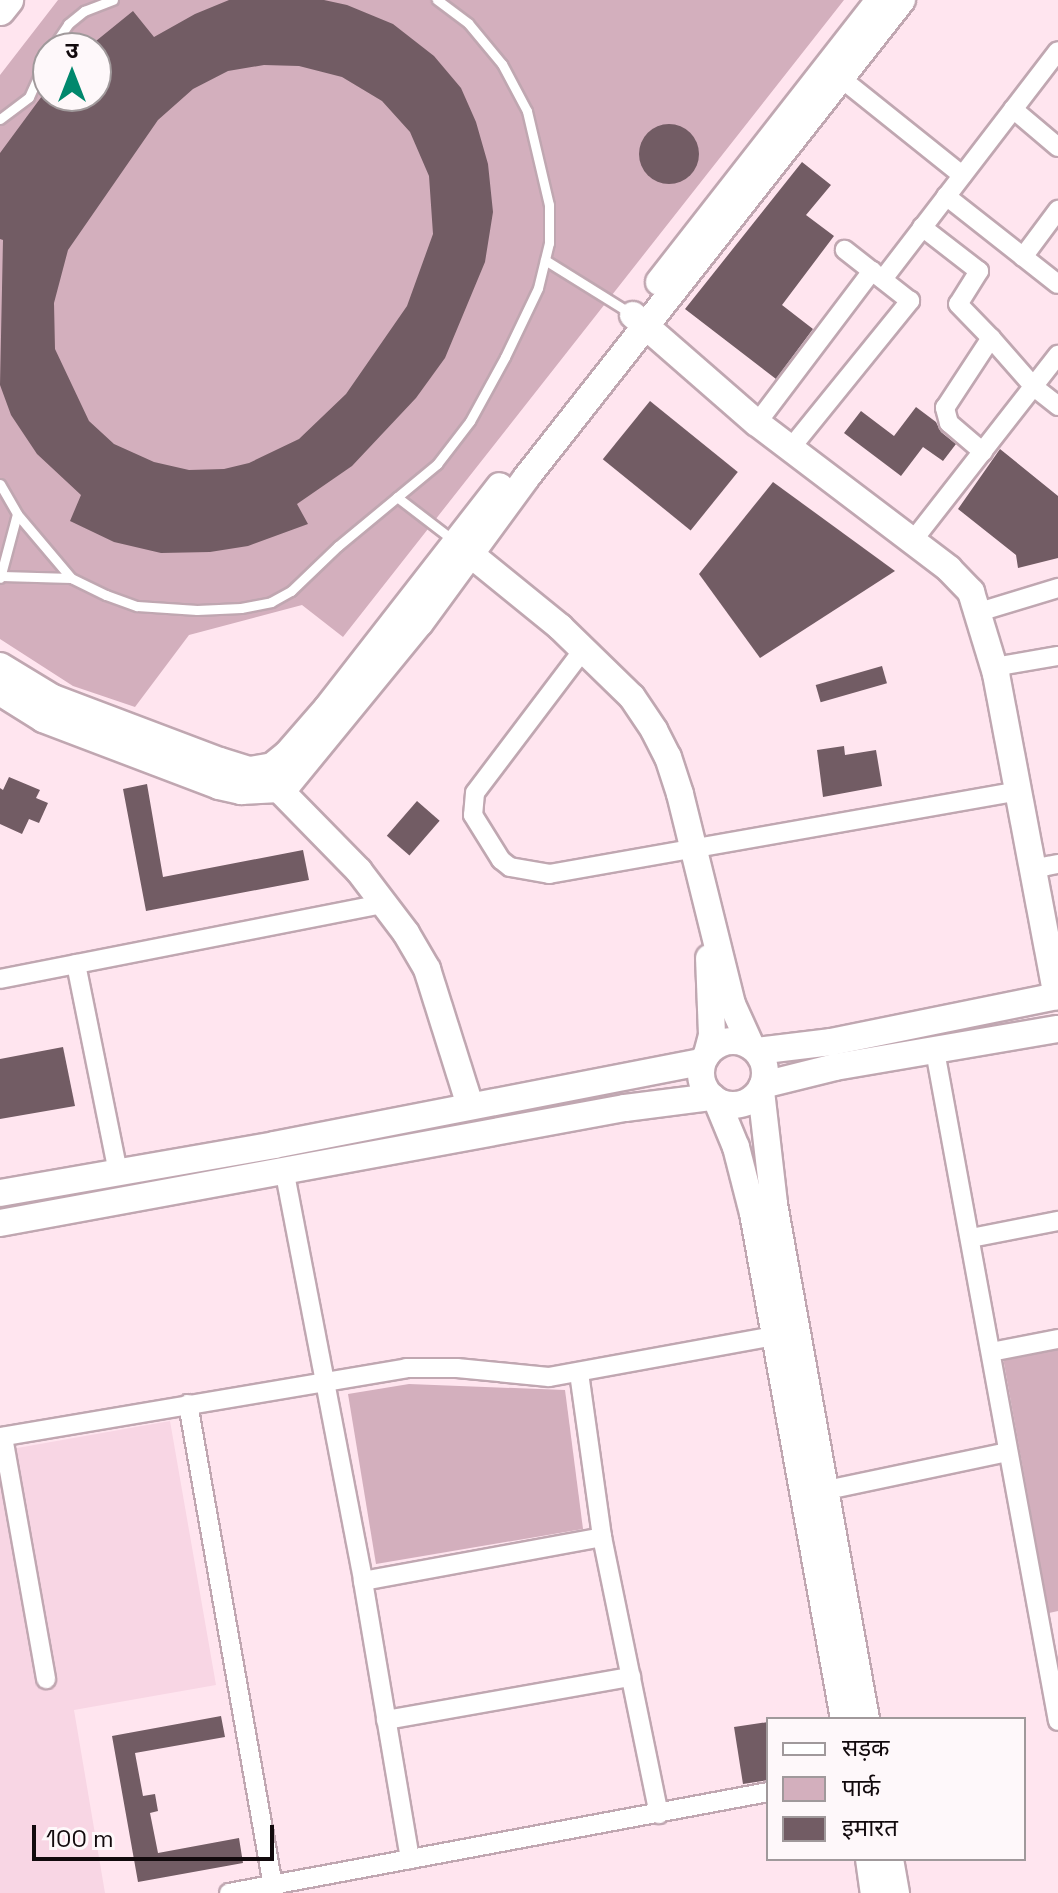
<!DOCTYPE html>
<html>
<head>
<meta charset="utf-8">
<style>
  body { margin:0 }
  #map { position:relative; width:1058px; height:1893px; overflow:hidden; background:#ffe5ef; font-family:"Space Grotesk","Noto Sans Devanagari",sans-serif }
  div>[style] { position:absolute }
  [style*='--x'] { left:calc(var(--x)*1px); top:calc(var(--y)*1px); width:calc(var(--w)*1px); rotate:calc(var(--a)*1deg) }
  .built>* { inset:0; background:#f8d6e4 }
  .green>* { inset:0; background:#d3afbd }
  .building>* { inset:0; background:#725c64; transform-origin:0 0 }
  .round { border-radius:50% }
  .roads { filter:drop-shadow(2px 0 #c0a7b1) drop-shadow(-2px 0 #c0a7b1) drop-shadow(0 2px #c0a7b1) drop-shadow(0 -2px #c0a7b1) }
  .lane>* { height:9px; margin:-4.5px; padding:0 4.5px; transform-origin:4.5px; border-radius:4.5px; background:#fff }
  .street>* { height:18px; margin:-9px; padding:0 9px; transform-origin:9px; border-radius:9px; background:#fff }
  .secondary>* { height:26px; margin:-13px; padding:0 13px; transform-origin:13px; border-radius:13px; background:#fff }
  .secondary>.ring { margin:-13px; padding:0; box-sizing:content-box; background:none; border:26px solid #fff; border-radius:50% }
  .primary>* { height:30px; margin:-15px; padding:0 15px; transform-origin:15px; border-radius:15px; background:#fff }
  span { translate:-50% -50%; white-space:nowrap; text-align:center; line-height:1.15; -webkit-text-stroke:8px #fef8fa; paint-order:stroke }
  .legend { position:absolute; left:766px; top:1717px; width:260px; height:144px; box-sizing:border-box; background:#fef8fa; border:2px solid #a0999b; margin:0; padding:10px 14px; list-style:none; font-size:24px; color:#120a0d }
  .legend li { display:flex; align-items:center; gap:16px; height:40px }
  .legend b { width:40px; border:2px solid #a0999b }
  .north { position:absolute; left:32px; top:32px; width:80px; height:80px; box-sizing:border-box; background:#fef8fa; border:2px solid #a0999b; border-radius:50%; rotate:0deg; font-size:22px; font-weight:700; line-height:32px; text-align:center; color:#120a0d }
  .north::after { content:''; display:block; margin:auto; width:28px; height:36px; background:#01886d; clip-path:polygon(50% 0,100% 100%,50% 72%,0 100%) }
  .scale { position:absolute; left:32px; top:1825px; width:242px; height:36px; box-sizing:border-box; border:4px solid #120a0d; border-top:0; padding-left:10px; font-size:24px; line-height:28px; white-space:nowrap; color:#120a0d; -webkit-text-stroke:6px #fef8fa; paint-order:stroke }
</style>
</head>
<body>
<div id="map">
  <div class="built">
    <i style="clip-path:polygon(170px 1421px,216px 1685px,74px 1710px,105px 1893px,0 1893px,0 1451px)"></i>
  </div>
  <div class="green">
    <i style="clip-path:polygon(evenodd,58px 0,844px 0,343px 637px,302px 605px,189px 635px,135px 707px,73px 686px,0 639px,0 75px,58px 0,48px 48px,96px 48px,96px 96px,48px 96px,48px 48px)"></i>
    <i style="clip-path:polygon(1058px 1348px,1058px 1611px,1049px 1613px,1003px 1358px)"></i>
    <i style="clip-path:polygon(409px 1384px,565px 1390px,583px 1529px,376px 1564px,348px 1394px)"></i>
  </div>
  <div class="building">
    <i style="clip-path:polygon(evenodd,229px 0,324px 0,347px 5px,393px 24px,434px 56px,461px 88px,476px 122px,488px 164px,493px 212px,485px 262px,445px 358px,416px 398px,352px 466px,297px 504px,308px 524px,248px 546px,210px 552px,161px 553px,114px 542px,70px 521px,81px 495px,37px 454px,11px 415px,0 385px,3px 240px,0 239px,0 153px,42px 96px,96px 96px,96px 41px,133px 11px,154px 37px,195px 14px,229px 0,264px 65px,299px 66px,342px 77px,382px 101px,410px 132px,429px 176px,433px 234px,407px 306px,346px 394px,299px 439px,249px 463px,224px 469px,189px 470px,154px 462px,114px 444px,89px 421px,55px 349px,54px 303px,68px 250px,158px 120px,193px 89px,228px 71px,264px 65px)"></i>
    <i class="round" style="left:639px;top:124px;width:60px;height:60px"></i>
    <i style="clip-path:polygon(802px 162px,831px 185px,806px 215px,834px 236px,782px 305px,813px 329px,776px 379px,685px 309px)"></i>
    <i style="left:650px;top:401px;width:113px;height:75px;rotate:39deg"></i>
    <i style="clip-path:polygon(916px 407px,936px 422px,941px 432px,956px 444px,943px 461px,923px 447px,901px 476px,844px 433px,861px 411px,894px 436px)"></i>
    <i style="clip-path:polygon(1000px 449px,1058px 496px,1058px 558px,1018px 568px,1016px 555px,958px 509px)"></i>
    <i style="clip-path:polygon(773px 482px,895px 571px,760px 658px,699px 574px)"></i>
    <i style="left:882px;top:666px;width:18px;height:69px;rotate:74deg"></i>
    <i style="clip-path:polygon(844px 746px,845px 755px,876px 750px,882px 786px,823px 797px,817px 750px)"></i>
    <i style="clip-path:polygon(9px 777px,40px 790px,36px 798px,48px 803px,39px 823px,29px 819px,22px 834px,0 824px,0 788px,3px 790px)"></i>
    <i style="clip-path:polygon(147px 784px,163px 877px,303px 850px,309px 880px,146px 911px,123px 789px)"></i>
    <i style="left:417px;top:801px;width:30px;height:46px;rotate:41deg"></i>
    <i style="clip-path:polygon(63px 1047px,75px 1106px,0 1119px,0 1059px)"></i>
    <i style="clip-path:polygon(221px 1716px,225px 1737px,135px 1753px,143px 1796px,155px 1794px,158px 1811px,150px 1813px,158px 1853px,239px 1838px,243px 1863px,138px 1882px,112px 1736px)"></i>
    <i style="clip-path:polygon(768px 1722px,768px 1780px,743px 1784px,734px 1727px)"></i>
  </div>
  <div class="roads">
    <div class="lane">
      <i style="--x:52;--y:48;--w:29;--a:-56"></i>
      <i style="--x:68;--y:24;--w:21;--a:-39"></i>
      <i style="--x:84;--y:11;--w:31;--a:-21"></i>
      <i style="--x:0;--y:119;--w:36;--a:-37"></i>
      <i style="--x:29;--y:97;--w:46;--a:-65.7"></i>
      <i style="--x:545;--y:260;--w:100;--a:31.9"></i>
      <i style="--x:0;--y:484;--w:34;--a:60"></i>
      <i style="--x:17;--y:514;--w:66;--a:104.9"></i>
      <i style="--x:397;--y:497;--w:71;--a:37.5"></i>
      <i style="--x:17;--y:514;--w:84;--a:49.8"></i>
      <i style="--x:71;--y:578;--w:39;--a:26"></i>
      <i style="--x:106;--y:595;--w:33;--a:20"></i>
      <i style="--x:137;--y:606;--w:60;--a:3.8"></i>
      <i style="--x:197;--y:610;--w:44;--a:-2.6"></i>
      <i style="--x:241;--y:608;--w:31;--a:-11"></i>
      <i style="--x:271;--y:602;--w:23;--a:-29"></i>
      <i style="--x:291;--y:591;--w:65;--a:-43.8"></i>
      <i style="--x:338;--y:546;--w:129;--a:-39.6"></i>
      <i style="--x:437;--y:464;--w:54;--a:-52.5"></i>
      <i style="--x:470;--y:421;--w:73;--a:-61.3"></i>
      <i style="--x:505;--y:357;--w:76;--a:-64.4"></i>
      <i style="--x:538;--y:288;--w:46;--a:-76.3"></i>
      <i style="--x:549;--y:243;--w:38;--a:-90"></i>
      <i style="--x:549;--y:205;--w:97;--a:-103.2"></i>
      <i style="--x:527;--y:111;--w:53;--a:-118"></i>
      <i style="--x:502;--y:64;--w:53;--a:-129.7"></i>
      <i style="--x:468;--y:23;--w:39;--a:-143"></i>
      <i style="--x:2;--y:576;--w:69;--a:1.7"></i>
    </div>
    <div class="street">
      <i style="--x:842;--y:79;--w:154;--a:38.7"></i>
      <i style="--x:1013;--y:109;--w:59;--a:40.2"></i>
      <i style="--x:946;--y:196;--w:142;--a:38.2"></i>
      <i style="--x:922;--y:227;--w:72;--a:37.7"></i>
      <i style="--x:979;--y:271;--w:39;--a:122"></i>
      <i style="--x:958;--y:304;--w:47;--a:45.9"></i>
      <i style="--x:1023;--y:257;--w:59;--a:-53.3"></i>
      <i style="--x:883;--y:279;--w:287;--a:-52.5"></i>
      <i style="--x:757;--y:423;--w:191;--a:-52.9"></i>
      <i style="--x:790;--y:449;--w:191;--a:-51"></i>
      <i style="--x:910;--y:301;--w:83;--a:-141.9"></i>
      <i style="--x:983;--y:452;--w:45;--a:-139.5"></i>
      <i style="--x:949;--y:423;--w:16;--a:-105"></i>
      <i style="--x:945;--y:408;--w:84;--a:-56.7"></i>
      <i style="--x:991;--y:338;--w:65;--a:48.7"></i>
      <i style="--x:1034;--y:387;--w:31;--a:38"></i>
      <i style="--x:911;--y:543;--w:239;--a:-52"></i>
      <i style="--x:979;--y:612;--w:83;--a:-16.9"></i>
      <i style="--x:583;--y:650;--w:179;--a:127.1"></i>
      <i style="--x:475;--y:793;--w:22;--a:95"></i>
      <i style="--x:473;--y:815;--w:53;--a:58.1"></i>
      <i style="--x:501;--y:860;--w:11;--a:38"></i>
      <i style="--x:510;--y:867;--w:40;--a:10"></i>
      <i style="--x:549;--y:874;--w:474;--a:-10"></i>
      <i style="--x:994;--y:667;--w:65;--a:-9.8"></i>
      <i style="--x:1032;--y:869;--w:26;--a:-11"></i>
      <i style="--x:76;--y:964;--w:212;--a:78.6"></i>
      <i style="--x:0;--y:979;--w:394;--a:-11.1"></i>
      <i style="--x:935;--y:1051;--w:681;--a:79.6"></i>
      <i style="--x:284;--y:1169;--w:420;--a:79.1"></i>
      <i style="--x:363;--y:1581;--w:282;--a:80.4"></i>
      <i style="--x:971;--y:1238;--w:89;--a:-11.1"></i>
      <i style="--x:991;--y:1352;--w:68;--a:-11"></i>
      <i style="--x:579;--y:1373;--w:166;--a:82"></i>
      <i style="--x:602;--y:1537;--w:283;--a:78.4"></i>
      <i style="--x:188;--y:1404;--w:497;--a:80"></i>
      <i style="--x:0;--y:1437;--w:412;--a:-9.6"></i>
      <i style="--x:406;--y:1368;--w:51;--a:0"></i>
      <i style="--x:457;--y:1368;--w:92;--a:5.6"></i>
      <i style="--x:549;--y:1377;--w:240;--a:-10.3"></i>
      <i style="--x:3;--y:1437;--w:246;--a:79.9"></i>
      <i style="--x:827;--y:1490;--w:184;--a:-11.9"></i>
      <i style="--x:363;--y:1581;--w:243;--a:-10.4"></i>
      <i style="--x:386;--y:1720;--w:249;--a:-10"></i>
      <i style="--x:229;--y:1893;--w:548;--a:-10.61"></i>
    </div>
    <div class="secondary">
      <i style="--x:659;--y:282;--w:358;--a:-52"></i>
      <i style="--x:633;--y:315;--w:164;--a:41.1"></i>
      <i style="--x:757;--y:423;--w:241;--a:37.2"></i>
      <i style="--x:949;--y:569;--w:32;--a:46"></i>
      <i style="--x:971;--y:592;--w:86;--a:73"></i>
      <i style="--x:996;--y:674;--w:328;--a:79.3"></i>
      <i style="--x:458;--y:544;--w:132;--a:39.1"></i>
      <i style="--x:560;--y:627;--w:100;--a:44.2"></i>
      <i style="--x:632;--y:697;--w:40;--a:56"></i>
      <i style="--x:654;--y:730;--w:30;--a:63"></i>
      <i style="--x:668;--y:757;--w:39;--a:72"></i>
      <i style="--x:680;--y:794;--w:216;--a:76.1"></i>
      <i style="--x:732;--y:1004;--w:46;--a:65.7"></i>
      <i style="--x:0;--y:666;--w:62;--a:31.1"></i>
      <i style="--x:53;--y:698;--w:178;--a:20.7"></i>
      <i style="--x:220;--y:761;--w:31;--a:17"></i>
      <i style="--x:250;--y:770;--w:22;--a:-10"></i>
      <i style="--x:272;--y:766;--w:19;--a:-39"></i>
      <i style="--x:287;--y:754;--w:61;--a:-49"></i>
      <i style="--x:327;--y:708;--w:281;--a:-52.1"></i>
      <i style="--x:0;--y:692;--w:51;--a:32.1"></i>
      <i style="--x:43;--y:719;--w:188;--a:20.8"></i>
      <i style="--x:219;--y:786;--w:23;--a:13"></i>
      <i style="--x:241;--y:791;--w:38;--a:-3"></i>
      <i style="--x:279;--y:789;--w:10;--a:-29"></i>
      <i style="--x:288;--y:784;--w:208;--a:-50.7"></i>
      <i style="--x:420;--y:623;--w:180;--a:-53.8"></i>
      <i style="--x:526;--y:478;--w:608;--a:-51.81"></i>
      <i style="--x:268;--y:778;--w:130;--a:45.6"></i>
      <i style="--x:359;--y:871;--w:78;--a:52.8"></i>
      <i style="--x:406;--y:933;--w:42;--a:59.7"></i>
      <i style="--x:427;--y:969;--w:143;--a:72.5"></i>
      <i class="ring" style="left:701px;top:1041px;width:38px;height:38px"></i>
      <i style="--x:757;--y:1051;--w:75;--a:-6.9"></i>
      <i style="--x:831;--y:1042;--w:232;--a:-11.5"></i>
      <i style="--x:707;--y:1054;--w:20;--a:-75"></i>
      <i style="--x:712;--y:1035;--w:77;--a:-92.2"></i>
      <i style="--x:763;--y:1085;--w:74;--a:-14"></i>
      <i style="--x:835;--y:1067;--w:226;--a:-9.7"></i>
      <i style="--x:761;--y:1091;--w:114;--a:83.4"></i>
      <i style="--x:774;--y:1204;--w:523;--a:79.87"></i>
      <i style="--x:717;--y:1101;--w:50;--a:67.6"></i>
      <i style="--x:736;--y:1147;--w:68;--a:75.6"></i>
      <i style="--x:753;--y:1213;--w:514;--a:79.8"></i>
      <i style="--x:0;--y:1193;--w:278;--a:-9.9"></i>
      <i style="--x:274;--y:1145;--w:436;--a:-11"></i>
      <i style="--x:0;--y:1223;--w:635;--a:-10.43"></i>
      <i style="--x:625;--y:1108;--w:88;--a:-7.2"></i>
      <i style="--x:869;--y:1859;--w:34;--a:82"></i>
      <i style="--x:890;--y:1859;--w:35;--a:80"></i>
    </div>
    <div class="primary">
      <i style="--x:0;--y:10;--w:13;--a:-51"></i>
    </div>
  </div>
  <ul class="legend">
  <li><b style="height:10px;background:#fff"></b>सड़क</li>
  <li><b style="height:22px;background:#d3afbd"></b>पार्क</li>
  <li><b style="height:22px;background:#725c64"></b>इमारत</li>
  </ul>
  <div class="north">उ</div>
  <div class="scale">100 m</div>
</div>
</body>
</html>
